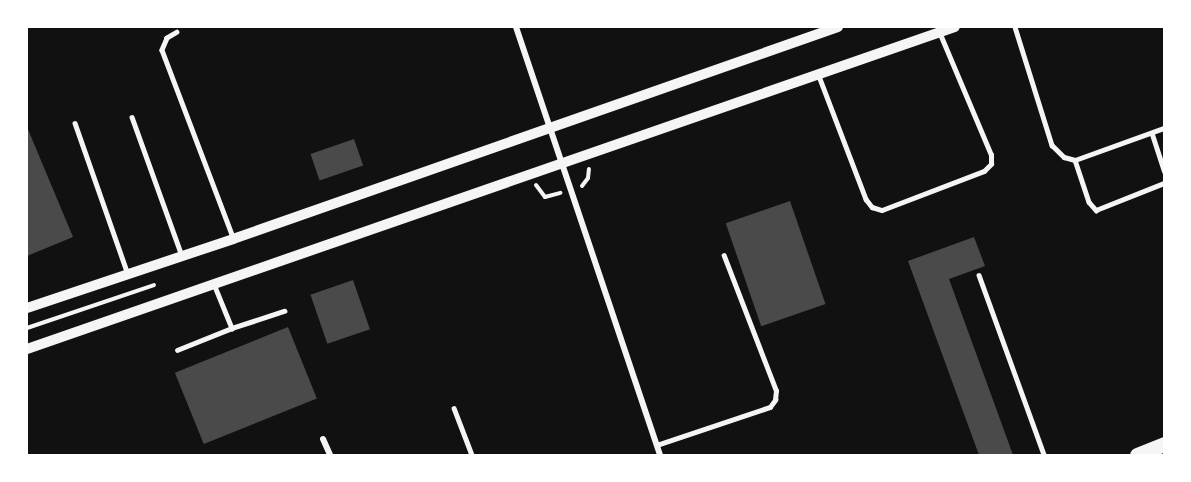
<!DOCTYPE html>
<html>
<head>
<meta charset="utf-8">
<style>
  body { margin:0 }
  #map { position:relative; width:1191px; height:482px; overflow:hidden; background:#111; font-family:"Golos Text",sans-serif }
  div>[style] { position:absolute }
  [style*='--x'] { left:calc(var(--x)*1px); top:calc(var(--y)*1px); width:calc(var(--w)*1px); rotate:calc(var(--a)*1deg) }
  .building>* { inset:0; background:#4a4a4a; transform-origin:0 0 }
  .path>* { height:4px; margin:-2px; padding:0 2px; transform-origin:2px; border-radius:2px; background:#f5f5f5 }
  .service>* { height:4.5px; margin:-2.25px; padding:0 2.25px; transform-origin:2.25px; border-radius:2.25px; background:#f5f5f5 }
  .minor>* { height:6px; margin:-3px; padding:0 3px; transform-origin:3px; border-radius:3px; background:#f5f5f5 }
  .tertiary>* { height:10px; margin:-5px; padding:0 5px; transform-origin:5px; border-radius:5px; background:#f5f5f5 }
  .primary>* { height:15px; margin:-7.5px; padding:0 7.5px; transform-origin:7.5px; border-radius:7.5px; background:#f5f5f5 }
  span { translate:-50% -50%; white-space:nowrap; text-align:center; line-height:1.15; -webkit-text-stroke:6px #fff; paint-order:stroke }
  .frame { position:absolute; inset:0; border:28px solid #fff; pointer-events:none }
</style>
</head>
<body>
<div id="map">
  <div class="building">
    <i style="clip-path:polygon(27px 127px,73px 237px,27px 256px)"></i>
    <i style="left:354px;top:139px;width:28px;height:46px;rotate:71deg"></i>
    <i style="left:790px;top:201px;width:109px;height:68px;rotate:71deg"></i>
    <i style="clip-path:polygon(974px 237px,985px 266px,949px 279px,1013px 455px,979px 455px,908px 261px)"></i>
    <i style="left:353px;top:280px;width:52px;height:45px;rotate:71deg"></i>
    <i style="left:288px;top:327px;width:77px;height:122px;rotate:68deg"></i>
  </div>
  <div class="path">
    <i style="--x:536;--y:185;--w:15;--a:53"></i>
    <i style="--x:545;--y:197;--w:16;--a:-15"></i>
    <i style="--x:582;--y:186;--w:10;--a:-53"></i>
    <i style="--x:588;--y:178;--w:9;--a:-84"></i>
    <i style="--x:27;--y:328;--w:134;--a:-18.7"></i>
  </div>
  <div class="service">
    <i style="--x:1015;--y:27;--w:124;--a:72.6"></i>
    <i style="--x:1052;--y:145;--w:17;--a:45"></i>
    <i style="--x:1064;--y:157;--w:11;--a:15"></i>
    <i style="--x:1075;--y:160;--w:95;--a:-19.8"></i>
    <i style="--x:177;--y:32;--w:12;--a:149"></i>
    <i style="--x:167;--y:38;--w:13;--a:113"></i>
    <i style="--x:162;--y:50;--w:200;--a:69.2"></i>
    <i style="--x:819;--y:76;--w:132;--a:69.1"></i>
    <i style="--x:866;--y:199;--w:10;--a:53"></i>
    <i style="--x:872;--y:207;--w:10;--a:17"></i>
    <i style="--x:882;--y:210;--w:109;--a:-20.9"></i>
    <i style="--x:984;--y:171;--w:10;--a:-45"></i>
    <i style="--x:991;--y:164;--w:9;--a:-90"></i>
    <i style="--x:991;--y:155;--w:134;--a:-112.9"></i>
    <i style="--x:132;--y:117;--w:148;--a:70.2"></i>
    <i style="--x:75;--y:123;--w:160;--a:70.7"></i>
    <i style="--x:1152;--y:133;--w:40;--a:72"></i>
    <i style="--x:1075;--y:160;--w:44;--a:71.6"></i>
    <i style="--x:1089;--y:202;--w:11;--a:49"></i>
    <i style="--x:1096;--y:210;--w:73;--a:-21.7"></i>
    <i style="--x:979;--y:275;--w:191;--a:70.1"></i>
    <i style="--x:214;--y:284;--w:48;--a:67.8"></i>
    <i style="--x:232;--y:328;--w:55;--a:-18.1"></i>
    <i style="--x:177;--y:350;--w:59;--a:-21.8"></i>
    <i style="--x:454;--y:408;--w:50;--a:69"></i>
    <i style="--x:657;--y:445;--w:119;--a:-18.6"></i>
    <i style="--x:770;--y:407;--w:9;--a:-54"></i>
    <i style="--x:775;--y:400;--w:9;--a:-84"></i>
    <i style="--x:776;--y:391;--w:145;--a:-111.1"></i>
  </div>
  <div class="minor">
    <i style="--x:516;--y:27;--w:452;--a:71.4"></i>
    <i style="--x:323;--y:439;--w:17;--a:66"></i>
  </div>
  <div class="tertiary">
    <i style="--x:27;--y:308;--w:217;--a:-18.5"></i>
    <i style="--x:233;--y:239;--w:641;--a:-19.31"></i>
    <i style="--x:27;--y:349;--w:982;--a:-19.14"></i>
  </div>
  <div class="primary">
    <i style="--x:1137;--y:455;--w:29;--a:-22"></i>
  </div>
  <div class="frame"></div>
</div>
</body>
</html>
